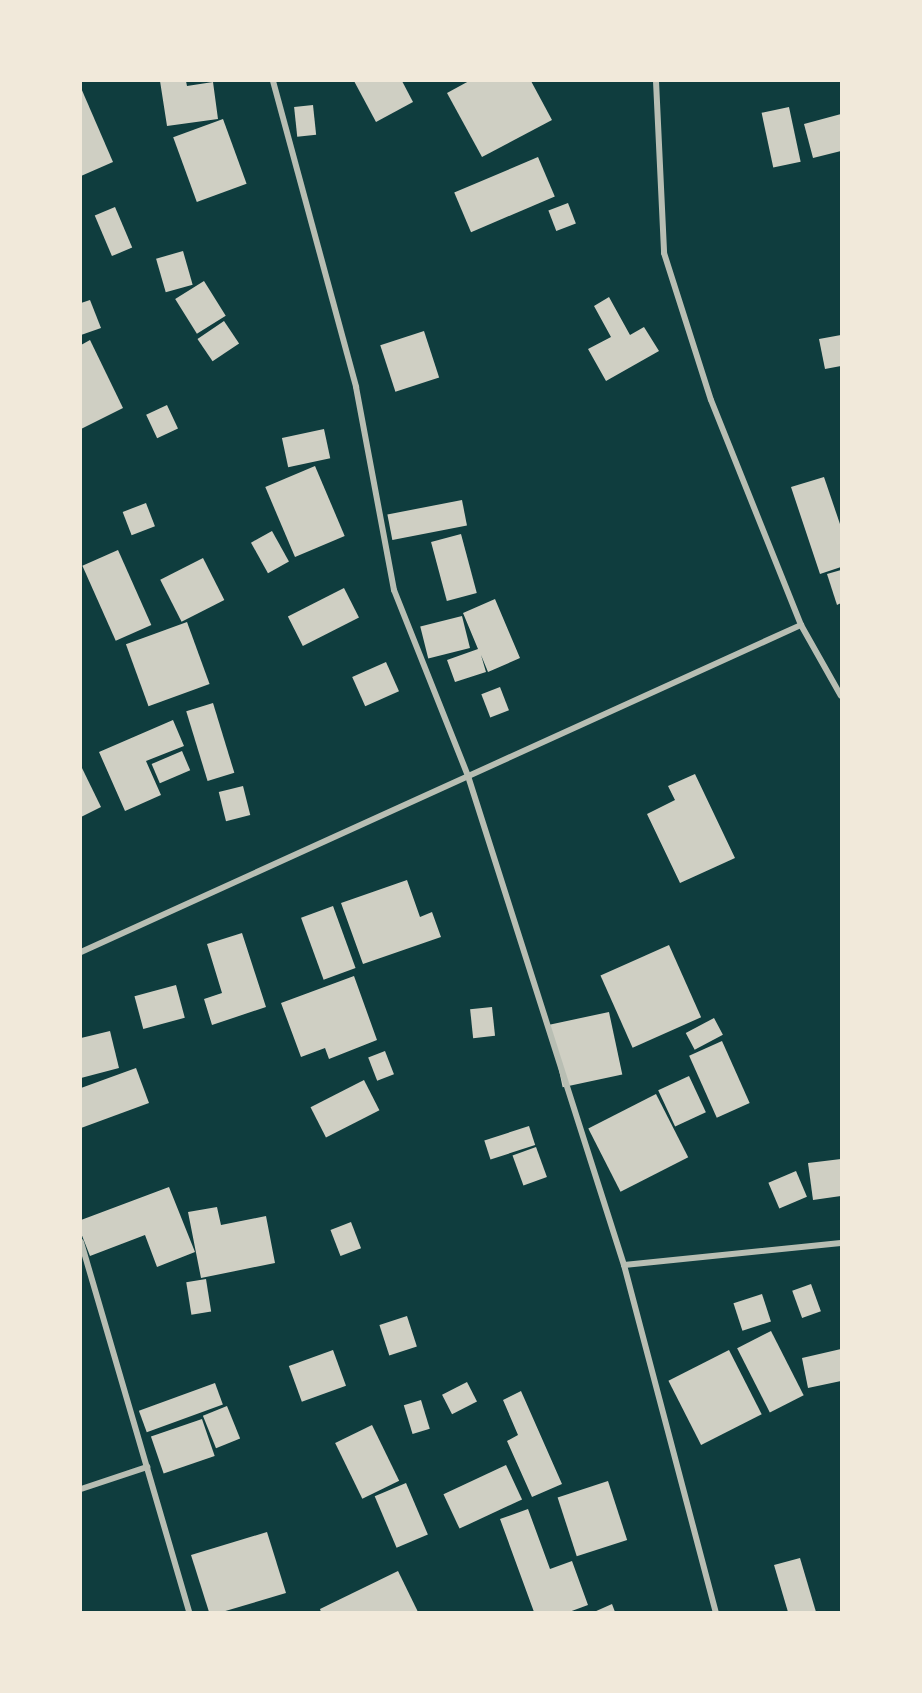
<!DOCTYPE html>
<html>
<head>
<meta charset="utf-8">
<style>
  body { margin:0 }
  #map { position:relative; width:922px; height:1693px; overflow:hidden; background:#0f3d3e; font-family:Quicksand,sans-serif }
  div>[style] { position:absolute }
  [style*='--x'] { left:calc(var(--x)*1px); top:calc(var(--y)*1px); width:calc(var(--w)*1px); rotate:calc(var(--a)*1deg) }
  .building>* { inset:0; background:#cfcfc3; transform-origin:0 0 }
  .minor>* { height:6px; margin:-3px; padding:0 3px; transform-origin:3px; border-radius:3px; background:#b8beb3 }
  span { translate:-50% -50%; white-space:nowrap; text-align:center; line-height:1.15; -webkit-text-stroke:4.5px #f1e9da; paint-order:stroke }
  .frame { position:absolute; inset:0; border:82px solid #f1e9da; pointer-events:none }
</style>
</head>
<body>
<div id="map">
  <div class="building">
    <i style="clip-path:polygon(160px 81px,186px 81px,187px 86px,213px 82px,218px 119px,167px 126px)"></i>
    <i style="clip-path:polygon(354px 81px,402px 81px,413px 102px,376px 122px)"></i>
    <i style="clip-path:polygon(469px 81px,531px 81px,552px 120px,482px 157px,447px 93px)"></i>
    <i style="clip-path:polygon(81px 88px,113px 162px,81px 176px)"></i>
    <i style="left:313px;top:105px;width:30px;height:19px;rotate:84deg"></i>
    <i style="left:789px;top:107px;width:56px;height:28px;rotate:78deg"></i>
    <i style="clip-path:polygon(841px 114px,841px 151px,813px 158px,804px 124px)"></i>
    <i style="left:223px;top:119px;width:69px;height:53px;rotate:70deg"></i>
    <i style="left:538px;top:157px;width:43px;height:91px;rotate:67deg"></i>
    <i style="left:568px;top:203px;width:22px;height:21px;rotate:69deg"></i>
    <i style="left:115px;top:207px;width:44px;height:22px;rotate:67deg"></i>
    <i style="left:183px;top:251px;width:35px;height:28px;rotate:74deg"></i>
    <i style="left:204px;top:281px;width:41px;height:34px;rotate:58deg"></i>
    <i style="clip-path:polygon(609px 297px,630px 335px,644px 327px,659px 351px,606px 381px,588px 349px,611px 337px,594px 306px)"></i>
    <i style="clip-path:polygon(90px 300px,101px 328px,81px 335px,81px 303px)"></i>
    <i style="left:224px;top:321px;width:27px;height:32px;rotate:56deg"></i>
    <i style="left:424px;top:331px;width:49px;height:46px;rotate:72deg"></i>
    <i style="clip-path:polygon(841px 335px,841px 366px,825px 369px,819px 339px)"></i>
    <i style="clip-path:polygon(90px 340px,123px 408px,81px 429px,81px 345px)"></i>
    <i style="left:167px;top:405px;width:26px;height:23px;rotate:65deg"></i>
    <i style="left:324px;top:429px;width:30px;height:43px;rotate:78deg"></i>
    <i style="left:315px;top:466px;width:76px;height:54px;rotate:67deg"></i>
    <i style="clip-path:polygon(824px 477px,841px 527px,841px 567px,820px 574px,791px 487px)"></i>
    <i style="left:462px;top:500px;width:26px;height:76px;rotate:79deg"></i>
    <i style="left:146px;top:503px;width:25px;height:25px;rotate:69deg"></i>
    <i style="left:272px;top:531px;width:35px;height:24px;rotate:61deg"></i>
    <i style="left:461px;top:534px;width:61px;height:31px;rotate:75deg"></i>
    <i style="left:118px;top:550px;width:82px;height:39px;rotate:66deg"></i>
    <i style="left:203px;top:558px;width:47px;height:48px;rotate:63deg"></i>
    <i style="clip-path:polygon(841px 570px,841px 603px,837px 605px,827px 574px)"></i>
    <i style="left:344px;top:588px;width:33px;height:63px;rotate:63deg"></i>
    <i style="clip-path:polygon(495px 599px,520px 658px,488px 672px,481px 655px,486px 672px,455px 682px,447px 660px,478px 649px,463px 613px)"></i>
    <i style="left:462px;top:616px;width:33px;height:43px;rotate:76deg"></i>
    <i style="left:187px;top:622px;width:66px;height:65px;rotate:70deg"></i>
    <i style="left:386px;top:662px;width:32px;height:37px;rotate:66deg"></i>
    <i style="left:500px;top:687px;width:25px;height:20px;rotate:69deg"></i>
    <i style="left:213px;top:703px;width:73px;height:28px;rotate:73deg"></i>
    <i style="clip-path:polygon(173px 720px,184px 746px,146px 761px,161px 795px,125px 811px,99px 752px)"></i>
    <i style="left:182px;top:751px;width:21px;height:33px;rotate:67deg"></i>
    <i style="clip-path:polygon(81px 766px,101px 807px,81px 817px)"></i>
    <i style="clip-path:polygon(695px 774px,735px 858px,680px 883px,647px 814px,675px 800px,668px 786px)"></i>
    <i style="left:243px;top:786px;width:30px;height:25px;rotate:76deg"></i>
    <i style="clip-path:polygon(407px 880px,420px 917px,432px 912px,441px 937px,363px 964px,341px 903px)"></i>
    <i style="left:333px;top:906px;width:66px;height:34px;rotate:70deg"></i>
    <i style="clip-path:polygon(242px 933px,266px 1007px,212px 1025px,204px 999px,222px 993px,207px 944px)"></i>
    <i style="left:669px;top:945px;width:79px;height:75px;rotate:66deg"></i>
    <i style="clip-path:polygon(354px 976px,377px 1040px,329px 1059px,325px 1048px,301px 1057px,281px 1003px)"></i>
    <i style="left:176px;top:985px;width:34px;height:43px;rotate:75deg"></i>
    <i style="left:492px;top:1007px;width:29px;height:22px;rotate:84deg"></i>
    <i style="left:609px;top:1012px;width:64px;height:61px;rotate:78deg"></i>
    <i style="left:714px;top:1018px;width:19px;height:32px;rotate:62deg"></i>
    <i style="clip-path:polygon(110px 1031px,119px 1068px,81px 1078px,81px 1038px)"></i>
    <i style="left:722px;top:1041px;width:68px;height:36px;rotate:66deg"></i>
    <i style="left:385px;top:1051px;width:25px;height:18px;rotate:69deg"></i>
    <i style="clip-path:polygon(136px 1068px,149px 1103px,81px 1128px,81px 1088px)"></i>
    <i style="left:689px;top:1076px;width:40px;height:34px;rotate:65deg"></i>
    <i style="left:364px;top:1080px;width:34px;height:60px;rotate:63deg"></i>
    <i style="left:656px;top:1094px;width:71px;height:76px;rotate:63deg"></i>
    <i style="left:529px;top:1126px;width:20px;height:47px;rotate:72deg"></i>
    <i style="left:536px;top:1147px;width:32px;height:25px;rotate:70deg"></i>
    <i style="clip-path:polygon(841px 1159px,841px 1196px,813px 1200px,808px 1163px)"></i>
    <i style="left:796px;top:1171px;width:28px;height:30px;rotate:67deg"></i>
    <i style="clip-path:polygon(169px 1187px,195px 1252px,157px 1267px,145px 1235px,90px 1256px,81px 1233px,81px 1220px)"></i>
    <i style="clip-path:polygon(217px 1207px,221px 1225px,266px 1216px,275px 1263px,201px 1278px,188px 1212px)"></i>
    <i style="left:351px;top:1222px;width:28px;height:22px;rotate:69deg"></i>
    <i style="left:206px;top:1279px;width:33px;height:20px;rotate:81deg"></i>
    <i style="left:811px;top:1284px;width:29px;height:20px;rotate:70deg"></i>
    <i style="left:762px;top:1294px;width:29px;height:30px;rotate:72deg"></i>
    <i style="left:407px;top:1316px;width:32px;height:29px;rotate:72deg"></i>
    <i style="left:771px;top:1331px;width:72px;height:38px;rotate:63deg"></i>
    <i style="clip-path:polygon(841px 1349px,841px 1381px,808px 1388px,802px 1358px)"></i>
    <i style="left:333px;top:1350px;width:38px;height:47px;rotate:70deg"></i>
    <i style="left:729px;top:1350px;width:72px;height:68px;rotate:63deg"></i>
    <i style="left:467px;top:1382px;width:22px;height:28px;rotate:63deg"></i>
    <i style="left:215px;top:1383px;width:23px;height:81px;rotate:70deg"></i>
    <i style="clip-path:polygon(521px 1391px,562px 1484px,532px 1497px,507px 1441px,518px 1435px,503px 1400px)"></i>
    <i style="left:421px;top:1400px;width:30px;height:18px;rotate:73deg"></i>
    <i style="left:227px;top:1406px;width:35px;height:26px;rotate:68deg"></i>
    <i style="left:202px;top:1419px;width:39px;height:54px;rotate:71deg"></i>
    <i style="left:372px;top:1425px;width:62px;height:41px;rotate:64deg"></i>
    <i style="left:506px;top:1465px;width:38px;height:69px;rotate:65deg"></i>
    <i style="left:608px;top:1481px;width:62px;height:53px;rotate:72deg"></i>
    <i style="left:406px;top:1483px;width:56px;height:34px;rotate:67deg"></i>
    <i style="clip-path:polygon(528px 1509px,550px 1569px,572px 1561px,588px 1605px,569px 1612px,534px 1612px,500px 1519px)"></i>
    <i style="clip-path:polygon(267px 1532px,286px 1593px,222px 1612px,209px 1612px,191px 1555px)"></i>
    <i style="clip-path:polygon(800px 1558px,816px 1612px,788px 1612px,774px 1565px)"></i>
    <i style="clip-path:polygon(398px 1571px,418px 1612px,321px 1612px,320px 1609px)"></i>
    <i style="clip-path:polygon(612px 1604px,615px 1612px,594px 1612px)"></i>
  </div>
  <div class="minor">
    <i style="--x:273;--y:81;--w:317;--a:74.8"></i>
    <i style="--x:356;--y:387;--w:207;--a:79.4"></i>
    <i style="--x:394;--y:590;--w:200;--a:68.3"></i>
    <i style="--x:468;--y:776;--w:513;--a:72.31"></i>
    <i style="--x:624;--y:1265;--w:359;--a:75.2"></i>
    <i style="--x:656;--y:81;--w:172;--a:87.3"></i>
    <i style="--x:664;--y:253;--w:154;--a:72.3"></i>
    <i style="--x:711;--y:400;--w:242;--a:68.2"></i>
    <i style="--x:801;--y:625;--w:81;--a:60.6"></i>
    <i style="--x:81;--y:952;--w:791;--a:-24.43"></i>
    <i style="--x:81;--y:1242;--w:385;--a:73.7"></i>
    <i style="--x:624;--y:1265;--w:218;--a:-5.8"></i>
    <i style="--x:81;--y:1489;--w:70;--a:-18.4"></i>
  </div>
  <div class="frame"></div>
</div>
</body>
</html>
